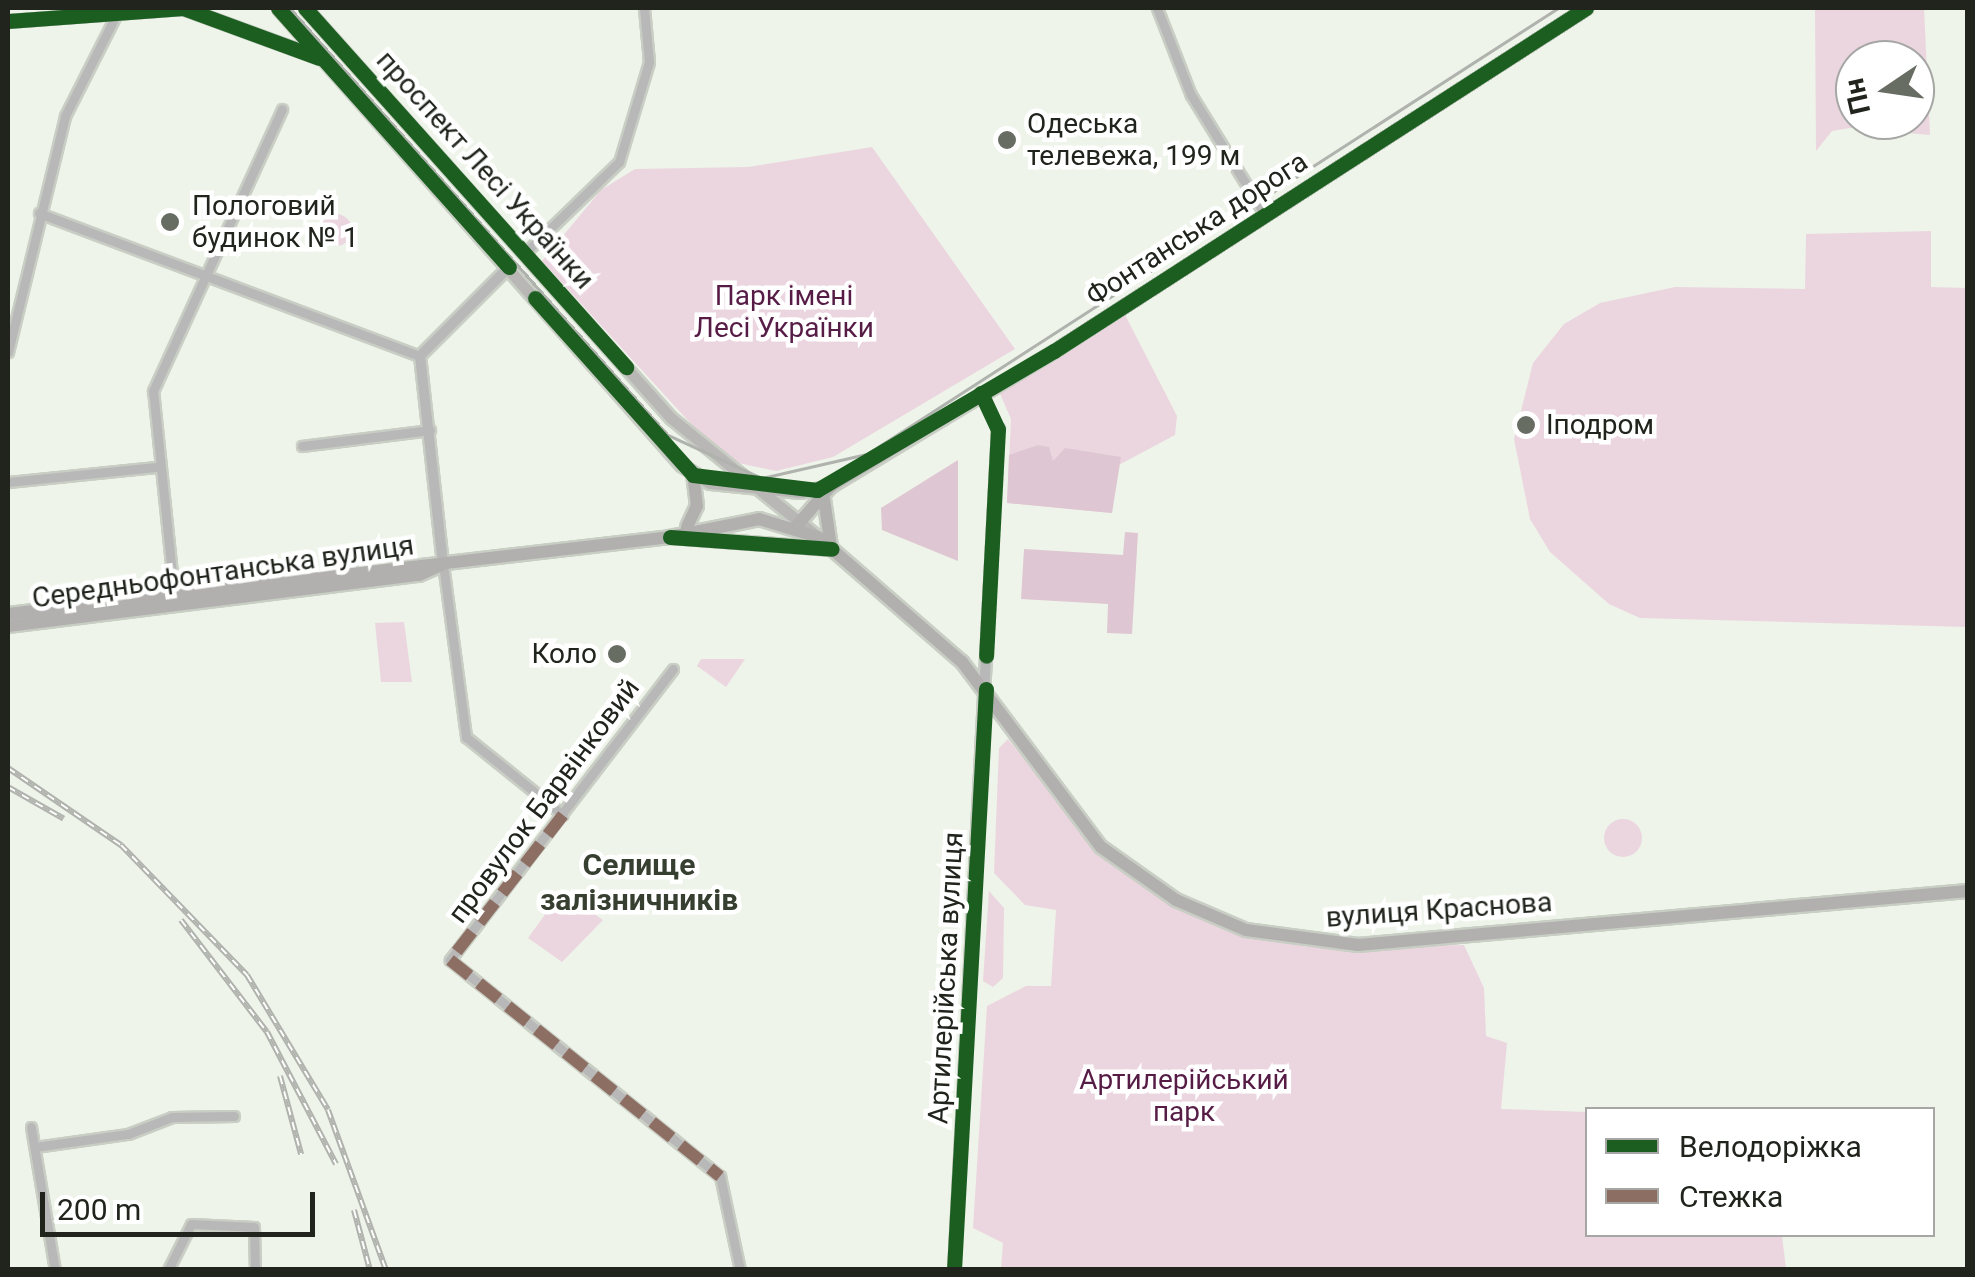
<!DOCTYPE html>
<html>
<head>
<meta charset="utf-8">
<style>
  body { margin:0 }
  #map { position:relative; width:1975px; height:1277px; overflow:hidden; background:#eef4e9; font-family:Roboto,sans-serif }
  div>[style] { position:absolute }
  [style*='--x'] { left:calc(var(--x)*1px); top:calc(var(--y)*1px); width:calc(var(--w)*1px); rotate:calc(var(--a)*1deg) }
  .green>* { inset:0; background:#ebd6e0 }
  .round { border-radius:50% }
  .forest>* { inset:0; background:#dec6d2 }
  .roads { filter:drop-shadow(2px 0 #c9cec5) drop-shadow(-2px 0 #c9cec5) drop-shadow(0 2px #c9cec5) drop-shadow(0 -2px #c9cec5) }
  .minor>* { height:9px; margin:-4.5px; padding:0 4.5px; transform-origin:4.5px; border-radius:4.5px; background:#b9b8b8 }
  .tertiary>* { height:10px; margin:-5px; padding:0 5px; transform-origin:5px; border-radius:5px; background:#b9b8b8 }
  .secondary>* { height:11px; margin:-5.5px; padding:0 5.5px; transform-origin:5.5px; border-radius:5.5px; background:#b8b7b5 }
  .primary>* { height:12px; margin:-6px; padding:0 6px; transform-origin:6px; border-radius:6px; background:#b1b0ae }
  .tram>* { height:2.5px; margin:-1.25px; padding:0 1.25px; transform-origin:1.25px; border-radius:1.25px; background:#b0b2ad }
  .rail>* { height:6px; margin-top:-3px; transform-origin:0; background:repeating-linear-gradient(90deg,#fff 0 8px,#b0b2ad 0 16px); box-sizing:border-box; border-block:2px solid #b0b2ad }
  .quiet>* { height:12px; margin-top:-6px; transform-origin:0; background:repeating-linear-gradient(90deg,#8d6e63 0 25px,transparent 0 37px) }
  .cycleway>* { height:15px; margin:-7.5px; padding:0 7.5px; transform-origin:7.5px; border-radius:7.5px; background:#1b5e20 }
  .dots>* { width:28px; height:28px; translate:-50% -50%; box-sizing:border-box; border:5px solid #fff; border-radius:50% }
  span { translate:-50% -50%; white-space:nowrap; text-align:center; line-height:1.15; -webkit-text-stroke:9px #fff; paint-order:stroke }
  .poi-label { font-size:28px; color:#20241d }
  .left { translate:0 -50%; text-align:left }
  .right { translate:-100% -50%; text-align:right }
  .street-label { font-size:28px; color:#20241d }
  .park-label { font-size:28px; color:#571c46 }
  .neighbourhood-label { font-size:30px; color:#373f31; font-weight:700 }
  .frame { position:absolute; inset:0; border:10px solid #20241d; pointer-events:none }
  .legend { position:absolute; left:1585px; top:1107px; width:350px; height:130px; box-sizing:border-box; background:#fff; border:2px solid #a6a7a5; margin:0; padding:12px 18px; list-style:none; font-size:30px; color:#20241d }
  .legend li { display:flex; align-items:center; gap:20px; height:50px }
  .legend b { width:50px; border:2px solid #a6a7a5 }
  .north { position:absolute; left:1835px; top:40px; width:100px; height:100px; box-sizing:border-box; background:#fff; border:2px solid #a6a7a5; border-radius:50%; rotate:257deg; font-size:28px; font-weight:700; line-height:40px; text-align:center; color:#20241d }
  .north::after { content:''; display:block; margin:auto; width:35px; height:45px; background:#686d64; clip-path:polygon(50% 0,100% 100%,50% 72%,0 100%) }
  .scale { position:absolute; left:40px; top:1192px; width:275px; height:45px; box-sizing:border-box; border:5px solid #20241d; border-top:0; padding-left:12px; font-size:30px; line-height:35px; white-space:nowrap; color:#20241d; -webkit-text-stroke:8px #fff; paint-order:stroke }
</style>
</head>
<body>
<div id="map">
  <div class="green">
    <i style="clip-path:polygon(evenodd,1815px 8px,1924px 8px,1930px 135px,1850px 128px,1832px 131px,1816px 151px,1815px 8px,1855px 60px,1915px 60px,1915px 120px,1855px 120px,1855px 60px)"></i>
    <i style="clip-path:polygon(872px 147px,1015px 349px,833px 457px,776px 471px,724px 460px,542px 261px,601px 190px,635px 169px,748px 167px)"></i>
    <i class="round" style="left:320px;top:214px;width:32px;height:32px"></i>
    <i style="clip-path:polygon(1931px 231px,1931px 287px,1967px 288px,1967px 627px,1640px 618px,1609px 604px,1550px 552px,1530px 519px,1514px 439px,1533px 363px,1564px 324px,1600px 303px,1675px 287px,1805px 289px,1806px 234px)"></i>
    <i style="clip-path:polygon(1122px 309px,1177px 416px,1175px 435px,1115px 467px,1112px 513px,1007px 503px,1011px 419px,997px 387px)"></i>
    <i style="clip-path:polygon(404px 622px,412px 682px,381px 682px,375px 623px)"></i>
    <i style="clip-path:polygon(701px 659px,745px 659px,726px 687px,697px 666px)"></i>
    <i style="clip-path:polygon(1008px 739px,1103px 858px,1202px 919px,1307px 947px,1464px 945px,1484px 988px,1486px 1036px,1507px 1043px,1501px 1109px,1587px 1112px,1588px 1234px,1782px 1235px,1786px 1269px,1001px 1269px,1003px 1243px,973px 1228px,987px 1006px,1026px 986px,1051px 986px,1056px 910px,1025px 905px,994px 873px,999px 748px)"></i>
    <i class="round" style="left:1604px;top:819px;width:38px;height:38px"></i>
    <i style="clip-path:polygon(562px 891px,603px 920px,562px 962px,528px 938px)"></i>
    <i style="clip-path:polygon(989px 891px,1004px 908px,1003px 978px,993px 987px,983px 981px)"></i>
  </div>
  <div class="forest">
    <i style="clip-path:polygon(1038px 445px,1049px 447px,1053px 461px,1065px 448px,1121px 457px,1112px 513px,1007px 503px,1009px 455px)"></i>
    <i style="clip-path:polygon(958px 460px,958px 561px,882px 530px,881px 508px)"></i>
    <i style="clip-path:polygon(1125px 532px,1138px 533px,1132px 634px,1107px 633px,1108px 604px,1021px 599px,1024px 549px,1123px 555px)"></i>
  </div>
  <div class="roads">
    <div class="minor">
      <i style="--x:1157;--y:8;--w:93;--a:68.7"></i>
      <i style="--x:1191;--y:95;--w:141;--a:58.3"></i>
      <i style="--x:39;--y:213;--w:407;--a:20.6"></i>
      <i style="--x:527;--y:251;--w:128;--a:-44.1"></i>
      <i style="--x:619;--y:162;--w:104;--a:-73.3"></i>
      <i style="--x:649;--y:62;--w:54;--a:-95.3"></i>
      <i style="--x:8;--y:352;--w:243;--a:-76.4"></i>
      <i style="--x:65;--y:116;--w:118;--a:-63.2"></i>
      <i style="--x:302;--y:446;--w:129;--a:-7.1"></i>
      <i style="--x:8;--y:482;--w:149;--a:-5.8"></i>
      <i style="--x:443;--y:564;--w:175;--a:82.4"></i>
      <i style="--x:466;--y:737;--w:124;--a:38.8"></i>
      <i style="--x:174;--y:593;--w:203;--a:-95.9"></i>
      <i style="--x:153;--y:391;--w:310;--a:-65.4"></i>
      <i style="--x:673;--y:669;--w:367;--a:127.5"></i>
      <i style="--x:450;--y:960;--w:346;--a:38.7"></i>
      <i style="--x:720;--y:1176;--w:96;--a:78"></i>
      <i style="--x:31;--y:1127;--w:145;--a:80.5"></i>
      <i style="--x:35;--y:1147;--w:94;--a:-8"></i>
      <i style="--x:128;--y:1134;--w:47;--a:-21.1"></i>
      <i style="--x:172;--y:1117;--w:62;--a:-0.9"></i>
      <i style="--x:168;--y:1270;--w:51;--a:-63.4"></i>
      <i style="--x:191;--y:1224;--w:63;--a:2.7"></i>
      <i style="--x:254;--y:1227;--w:43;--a:88.7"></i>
    </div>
    <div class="tertiary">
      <i style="--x:443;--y:564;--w:209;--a:-96.3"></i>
      <i style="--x:420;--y:356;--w:126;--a:-45"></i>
      <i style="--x:954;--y:1270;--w:842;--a:-87.01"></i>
      <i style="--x:998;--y:429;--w:40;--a:-115"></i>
    </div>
    <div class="secondary">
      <i style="--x:183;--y:8;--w:146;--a:20.1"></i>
      <i style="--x:278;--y:8;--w:609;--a:48.59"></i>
      <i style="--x:681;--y:465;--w:34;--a:32"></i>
      <i style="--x:710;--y:483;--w:90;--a:5.7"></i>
      <i style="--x:800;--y:492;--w:32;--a:-11"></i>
      <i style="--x:831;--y:486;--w:261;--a:-31.2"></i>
      <i style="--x:1054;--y:351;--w:633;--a:-32.81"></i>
      <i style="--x:305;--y:8;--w:550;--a:48.25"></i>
      <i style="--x:671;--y:418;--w:189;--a:39"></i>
      <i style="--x:8;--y:21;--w:176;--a:-4.2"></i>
    </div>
    <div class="primary">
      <i style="--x:824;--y:499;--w:49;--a:81.7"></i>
      <i style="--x:687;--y:527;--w:23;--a:-65"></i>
      <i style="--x:697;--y:506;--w:31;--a:-97"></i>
      <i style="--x:794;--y:529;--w:57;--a:-49.3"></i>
      <i style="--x:670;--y:537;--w:91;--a:-11.4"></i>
      <i style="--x:759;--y:519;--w:62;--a:17"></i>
      <i style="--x:818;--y:537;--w:191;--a:41"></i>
      <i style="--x:962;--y:662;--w:231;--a:53.1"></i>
      <i style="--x:1101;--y:847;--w:92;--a:35.2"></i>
      <i style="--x:1176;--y:900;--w:76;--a:23.2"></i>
      <i style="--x:1246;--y:930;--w:113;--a:7.6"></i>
      <i style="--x:1358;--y:945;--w:612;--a:-5.06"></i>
      <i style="--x:8;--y:614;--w:666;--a:-6.63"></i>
      <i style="--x:670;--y:537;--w:159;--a:4.3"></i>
      <i style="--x:8;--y:626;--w:414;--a:-7.1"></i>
      <i style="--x:419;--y:575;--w:24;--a:-24"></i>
    </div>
  </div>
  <div class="tram">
    <i style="--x:290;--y:8;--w:570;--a:48.48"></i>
    <i style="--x:668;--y:435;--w:103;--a:24.6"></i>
    <i style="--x:762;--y:478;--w:108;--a:-12.9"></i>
    <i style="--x:867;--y:454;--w:822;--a:-32.84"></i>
  </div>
  <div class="rail">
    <i style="--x:8;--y:768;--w:137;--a:34.3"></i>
    <i style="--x:121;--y:845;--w:181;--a:45.9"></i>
    <i style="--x:247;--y:975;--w:157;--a:59"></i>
    <i style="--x:328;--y:1110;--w:170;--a:70.1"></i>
    <i style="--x:8;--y:787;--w:64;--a:29.7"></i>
    <i style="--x:181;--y:920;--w:141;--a:52.5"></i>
    <i style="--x:267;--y:1032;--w:149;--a:62.4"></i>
    <i style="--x:280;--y:1076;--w:81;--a:74.9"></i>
    <i style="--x:354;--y:1210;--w:62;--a:75.1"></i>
  </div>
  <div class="quiet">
    <i style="--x:563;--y:815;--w:184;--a:127.9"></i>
    <i style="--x:450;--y:960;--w:346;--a:38.7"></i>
  </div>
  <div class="cycleway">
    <i style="--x:183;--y:8;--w:145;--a:20.2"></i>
    <i style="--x:278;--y:8;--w:347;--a:48.3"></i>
    <i style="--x:305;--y:8;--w:482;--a:48.2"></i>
    <i style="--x:8;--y:21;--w:176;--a:-4.2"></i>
    <i style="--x:535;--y:298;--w:237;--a:48.2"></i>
    <i style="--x:693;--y:475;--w:125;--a:6.9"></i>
    <i style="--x:817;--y:490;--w:275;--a:-30.4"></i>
    <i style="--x:1054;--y:351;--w:633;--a:-32.81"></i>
    <i style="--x:981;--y:393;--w:40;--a:65"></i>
    <i style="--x:998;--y:429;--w:227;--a:93"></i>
    <i style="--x:670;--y:537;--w:162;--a:4.2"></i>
    <i style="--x:954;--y:1270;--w:582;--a:-86.85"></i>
  </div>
  <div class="dots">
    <i style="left:1007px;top:140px;background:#686d64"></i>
    <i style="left:170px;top:222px;background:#686d64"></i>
    <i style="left:1526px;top:425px;background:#686d64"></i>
    <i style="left:617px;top:654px;background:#686d64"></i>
  </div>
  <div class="poi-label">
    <span class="left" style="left:1027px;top:140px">Одеська<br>телевежа, 199 м</span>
    <span class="left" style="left:192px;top:222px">Пологовий<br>будинок № 1</span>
    <span class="left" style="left:1546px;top:425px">Іподром</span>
    <span class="right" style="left:597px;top:654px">Коло</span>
  </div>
  <div class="street-label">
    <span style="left:485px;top:170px;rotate:48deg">проспект Лесі Українки</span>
    <span style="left:1197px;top:229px;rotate:-33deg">Фонтанська дорога</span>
    <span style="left:223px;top:572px;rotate:-8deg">Середньофонтанська вулиця</span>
    <span style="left:544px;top:801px;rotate:-53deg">провулок Барвінковий</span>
    <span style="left:1439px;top:910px;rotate:-4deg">вулиця Краснова</span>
    <span style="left:946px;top:978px;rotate:-87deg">Артилерійська вулиця</span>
  </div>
  <div class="park-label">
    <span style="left:784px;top:312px">Парк імені<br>Лесі Українки</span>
    <span style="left:1184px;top:1096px">Артилерійський<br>парк</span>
  </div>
  <div class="neighbourhood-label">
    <span style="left:639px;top:882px">Селище<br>залізничників</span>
  </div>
  <div class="frame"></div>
  <ul class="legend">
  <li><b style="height:12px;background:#1b5e20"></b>Велодоріжка</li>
  <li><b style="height:12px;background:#8d6e63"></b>Стежка</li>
  </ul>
  <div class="north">Пн</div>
  <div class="scale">200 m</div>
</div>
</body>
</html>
